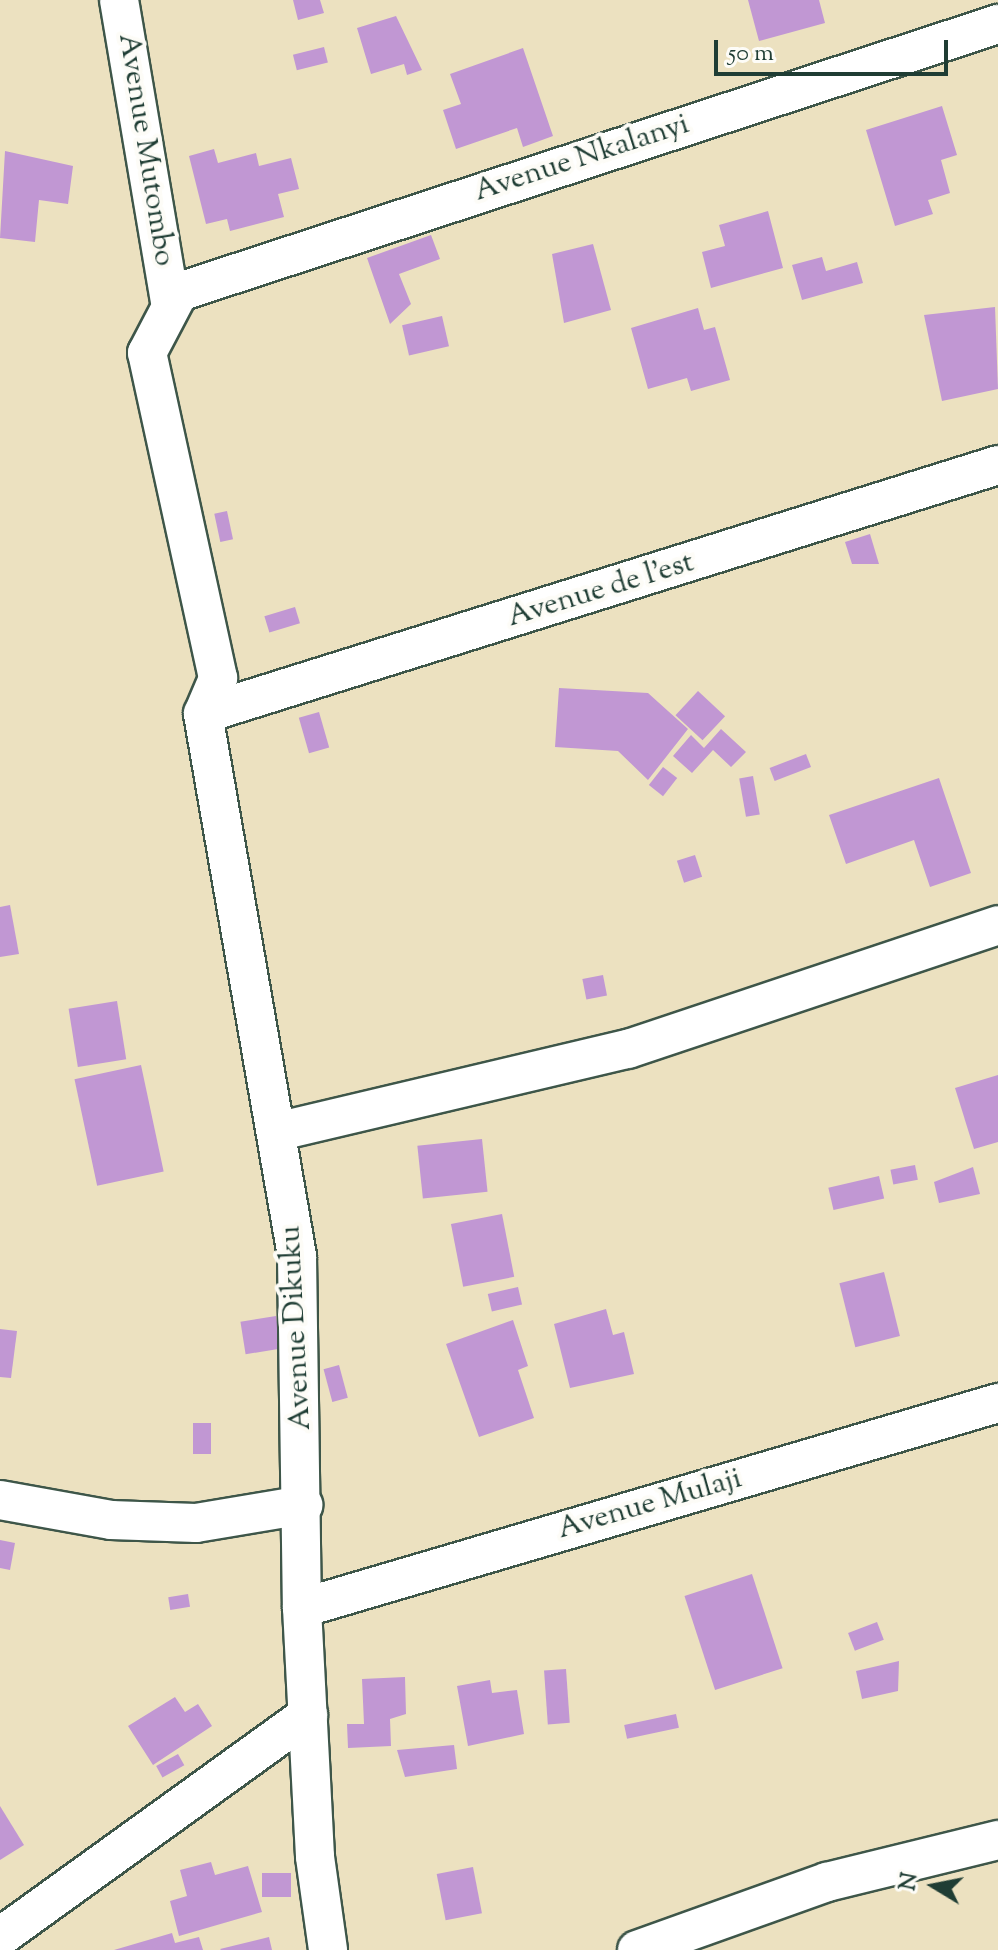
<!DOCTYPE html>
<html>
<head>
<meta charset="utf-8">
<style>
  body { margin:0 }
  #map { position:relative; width:998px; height:1950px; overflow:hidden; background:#ece1c0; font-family:"Sorts Mill Goudy",serif }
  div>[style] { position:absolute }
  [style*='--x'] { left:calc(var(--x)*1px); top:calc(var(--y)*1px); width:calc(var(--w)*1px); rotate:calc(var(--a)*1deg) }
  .building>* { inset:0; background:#c197d3; transform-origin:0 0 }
  .roads { filter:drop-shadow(2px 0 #3e5649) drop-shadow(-2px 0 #3e5649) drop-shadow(0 2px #3e5649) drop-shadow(0 -2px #3e5649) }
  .street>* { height:38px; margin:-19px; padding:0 19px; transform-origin:19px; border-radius:19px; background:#fff }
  span { translate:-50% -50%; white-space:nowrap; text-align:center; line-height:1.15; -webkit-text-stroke:8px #fdfcf7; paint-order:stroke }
  .street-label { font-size:30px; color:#1f3d34 }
  .north { position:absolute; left:894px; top:1846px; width:80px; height:80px; -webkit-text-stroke:6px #fdfcf7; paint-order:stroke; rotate:280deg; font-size:22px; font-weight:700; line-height:32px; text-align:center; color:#1f3d34 }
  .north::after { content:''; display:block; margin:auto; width:28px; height:36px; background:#1f3d34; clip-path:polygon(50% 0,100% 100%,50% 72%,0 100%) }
  .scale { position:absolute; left:714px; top:40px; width:234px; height:36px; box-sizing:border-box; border:4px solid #1f3d34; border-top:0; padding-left:10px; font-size:24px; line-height:28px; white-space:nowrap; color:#1f3d34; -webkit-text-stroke:6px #fdfcf7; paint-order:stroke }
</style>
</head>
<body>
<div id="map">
  <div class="building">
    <i style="clip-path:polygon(293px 0,320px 0,324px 13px,298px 20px)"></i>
    <i style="clip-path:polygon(748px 0,819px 0,825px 23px,759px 41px)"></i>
    <i style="clip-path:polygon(396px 16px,422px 70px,407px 75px,404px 64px,371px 74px,357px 28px)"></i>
    <i style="left:324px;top:47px;width:16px;height:32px;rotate:76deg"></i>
    <i style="clip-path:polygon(523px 48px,553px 136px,523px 147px,517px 128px,456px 149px,443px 110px,461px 104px,450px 74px)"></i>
    <i style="clip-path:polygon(942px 106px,957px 155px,941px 160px,950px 193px,928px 200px,933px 214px,895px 226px,866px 130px)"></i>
    <i style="clip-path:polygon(214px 149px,218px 163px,256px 153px,259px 166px,291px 158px,299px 189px,278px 194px,284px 217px,230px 231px,227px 219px,206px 224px,189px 156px)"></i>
    <i style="clip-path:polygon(5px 151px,73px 166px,68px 204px,39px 200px,35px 242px,0 238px)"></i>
    <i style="clip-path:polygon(768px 211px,783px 268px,711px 288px,702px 252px,725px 246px,719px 225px)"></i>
    <i style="clip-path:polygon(431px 235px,440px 259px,399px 274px,411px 304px,390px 324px,367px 258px)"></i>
    <i style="clip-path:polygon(593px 244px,611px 310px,564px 323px,552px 254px)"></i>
    <i style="clip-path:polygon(822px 257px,826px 271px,857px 262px,863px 283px,802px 300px,792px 265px)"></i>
    <i style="clip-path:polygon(995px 307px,998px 389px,942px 401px,924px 315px)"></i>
    <i style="clip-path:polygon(698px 308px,704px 330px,715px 327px,730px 380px,691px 391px,687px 378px,648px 389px,631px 328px)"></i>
    <i style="left:442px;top:316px;width:31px;height:41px;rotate:77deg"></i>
    <i style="left:227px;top:511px;width:29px;height:13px;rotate:78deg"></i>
    <i style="clip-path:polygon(870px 534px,879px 564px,852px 564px,845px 542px)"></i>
    <i style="left:295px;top:607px;width:17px;height:32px;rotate:73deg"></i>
    <i style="clip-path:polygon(559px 688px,648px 693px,688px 729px,648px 780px,618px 751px,555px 747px)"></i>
    <i style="left:698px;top:691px;width:37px;height:33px;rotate:43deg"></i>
    <i style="left:319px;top:712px;width:37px;height:21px;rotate:74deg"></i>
    <i style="clip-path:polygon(721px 729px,746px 752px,731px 767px,713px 750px,692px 773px,673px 756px,691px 735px,704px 748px)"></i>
    <i style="left:806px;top:754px;width:14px;height:39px;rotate:69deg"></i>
    <i style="left:663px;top:767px;width:18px;height:23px;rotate:38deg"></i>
    <i style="left:753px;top:776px;width:39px;height:14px;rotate:80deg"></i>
    <i style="clip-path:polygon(939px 778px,971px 873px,930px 887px,914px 840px,846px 864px,829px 815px)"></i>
    <i style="left:695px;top:855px;width:23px;height:19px;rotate:72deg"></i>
    <i style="clip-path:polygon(10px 905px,19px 954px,0 957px,0 907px)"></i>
    <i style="left:603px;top:975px;width:21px;height:21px;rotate:79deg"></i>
    <i style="left:117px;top:1001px;width:59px;height:49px;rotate:81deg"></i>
    <i style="left:141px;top:1065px;width:109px;height:68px;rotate:78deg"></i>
    <i style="clip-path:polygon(998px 1075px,998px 1142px,974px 1149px,955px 1088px)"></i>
    <i style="left:482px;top:1139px;width:53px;height:65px;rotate:84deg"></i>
    <i style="left:915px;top:1165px;width:15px;height:25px;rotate:79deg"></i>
    <i style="clip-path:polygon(973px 1167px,980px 1194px,939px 1203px,934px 1182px)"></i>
    <i style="left:879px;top:1176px;width:23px;height:52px;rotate:77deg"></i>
    <i style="left:502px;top:1214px;width:64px;height:52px;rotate:79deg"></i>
    <i style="left:884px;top:1272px;width:66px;height:46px;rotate:76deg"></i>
    <i style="left:518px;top:1287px;width:18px;height:31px;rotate:77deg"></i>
    <i style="clip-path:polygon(606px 1309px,613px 1335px,624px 1332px,634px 1374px,570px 1388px,554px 1324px)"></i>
    <i style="left:276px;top:1316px;width:33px;height:36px;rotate:81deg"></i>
    <i style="clip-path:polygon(513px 1320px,528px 1366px,518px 1370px,534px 1418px,479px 1437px,446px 1344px)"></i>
    <i style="clip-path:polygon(0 1329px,17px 1331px,11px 1378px,0 1377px)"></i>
    <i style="left:339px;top:1365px;width:34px;height:16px;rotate:75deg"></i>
    <i style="left:193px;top:1423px;width:18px;height:31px"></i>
    <i style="clip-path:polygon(0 1540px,15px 1543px,10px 1570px,0 1568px)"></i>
    <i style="left:752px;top:1574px;width:99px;height:71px;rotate:72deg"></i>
    <i style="left:188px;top:1594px;width:13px;height:20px;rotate:81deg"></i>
    <i style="left:877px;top:1622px;width:19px;height:31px;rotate:69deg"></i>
    <i style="clip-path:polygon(899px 1661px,898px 1691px,862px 1699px,856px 1671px)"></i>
    <i style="left:566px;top:1669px;width:54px;height:22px;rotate:86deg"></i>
    <i style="clip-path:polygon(405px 1677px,406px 1714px,390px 1719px,391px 1746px,348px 1748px,347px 1724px,364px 1724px,362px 1679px)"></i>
    <i style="clip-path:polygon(490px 1680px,492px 1693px,517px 1690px,524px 1734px,468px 1746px,457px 1686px)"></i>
    <i style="clip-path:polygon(175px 1697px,185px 1712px,198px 1704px,212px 1726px,153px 1765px,128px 1726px)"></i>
    <i style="left:676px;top:1714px;width:14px;height:53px;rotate:78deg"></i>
    <i style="clip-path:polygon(454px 1745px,457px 1769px,405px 1777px,397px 1750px)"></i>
    <i style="left:178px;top:1754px;width:13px;height:25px;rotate:61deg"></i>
    <i style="clip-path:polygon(0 1806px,24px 1845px,0 1860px)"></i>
    <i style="clip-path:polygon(211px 1862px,215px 1875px,248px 1866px,262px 1912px,179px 1936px,170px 1901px,187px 1896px,180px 1870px)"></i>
    <i style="left:473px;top:1867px;width:47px;height:37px;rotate:79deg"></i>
    <i style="left:262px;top:1873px;width:29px;height:24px"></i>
    <i style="clip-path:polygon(172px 1933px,175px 1943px,199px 1937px,203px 1950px,114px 1950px)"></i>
    <i style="clip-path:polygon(269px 1937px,272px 1950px,221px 1950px,220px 1949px)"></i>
  </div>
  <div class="roads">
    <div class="street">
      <i style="--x:119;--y:0;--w:305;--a:80.4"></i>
      <i style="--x:203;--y:714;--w:39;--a:-67"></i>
      <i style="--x:218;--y:678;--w:333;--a:-102.3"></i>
      <i style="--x:147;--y:353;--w:69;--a:-62.3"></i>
      <i style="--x:179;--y:292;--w:862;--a:-18.12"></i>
      <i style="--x:203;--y:714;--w:550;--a:80.16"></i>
      <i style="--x:297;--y:1256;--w:352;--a:89.2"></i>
      <i style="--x:302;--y:1608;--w:249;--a:87"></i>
      <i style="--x:315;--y:1857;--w:94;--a:82"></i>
      <i style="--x:203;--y:714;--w:833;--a:-17.39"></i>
      <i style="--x:280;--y:1131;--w:358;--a:-13.3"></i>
      <i style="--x:628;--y:1049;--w:390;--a:-18.5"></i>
      <i style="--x:0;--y:1500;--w:113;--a:10.2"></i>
      <i style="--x:111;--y:1520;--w:85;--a:2"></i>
      <i style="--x:196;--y:1523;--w:109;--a:-9.5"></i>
      <i style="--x:302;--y:1608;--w:726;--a:-16.41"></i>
      <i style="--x:0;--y:1937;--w:380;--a:-35.8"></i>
      <i style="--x:637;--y:1950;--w:202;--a:-19.7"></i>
      <i style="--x:827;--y:1882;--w:176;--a:-13.8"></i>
    </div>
  </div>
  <div class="street-label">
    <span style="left:145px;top:150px;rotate:81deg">Avenue Mutombo</span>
    <span style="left:582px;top:159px;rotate:-18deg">Avenue Nkalanyi</span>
    <span style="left:601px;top:591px;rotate:-17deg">Avenue de l'est</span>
    <span style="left:297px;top:1328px;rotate:-93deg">Avenue Dikuku</span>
    <span style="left:650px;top:1505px;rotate:-16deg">Avenue Mulaji</span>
  </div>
  <div class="north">N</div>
  <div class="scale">50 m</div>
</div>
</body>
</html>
